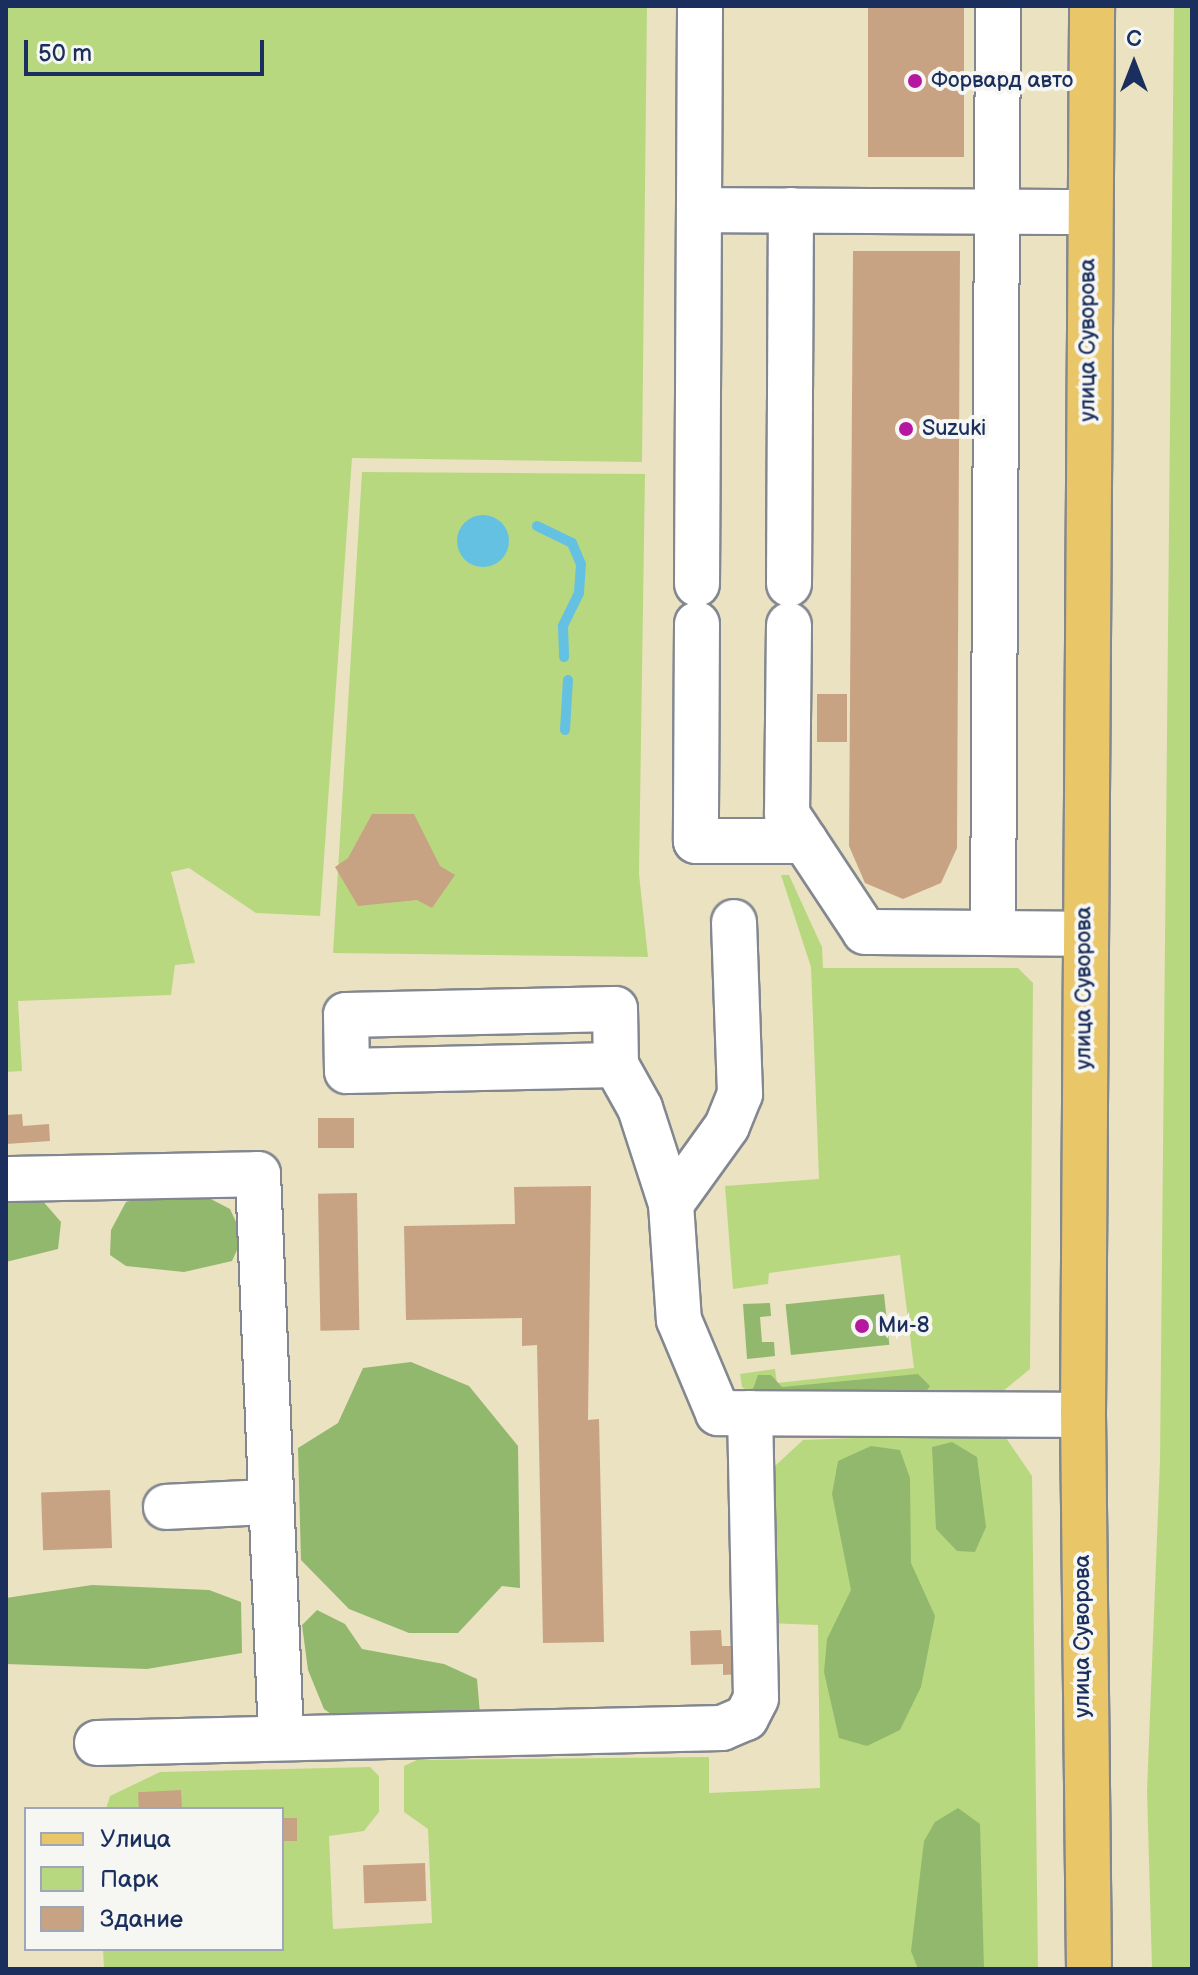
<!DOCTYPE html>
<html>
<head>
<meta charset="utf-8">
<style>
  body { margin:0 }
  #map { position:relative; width:1198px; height:1975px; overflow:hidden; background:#ebe2c1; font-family:"Balsamiq Sans",sans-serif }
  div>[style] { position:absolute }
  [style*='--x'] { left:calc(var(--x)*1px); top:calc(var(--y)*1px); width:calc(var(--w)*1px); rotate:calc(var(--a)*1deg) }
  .green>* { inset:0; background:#b8d880 }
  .forest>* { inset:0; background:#92b86e; transform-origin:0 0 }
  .water>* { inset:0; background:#64c1e2 }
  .round { border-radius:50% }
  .stream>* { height:10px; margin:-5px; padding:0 5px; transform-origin:5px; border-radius:5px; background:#64c1e2 }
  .building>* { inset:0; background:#c8a383; transform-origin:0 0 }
  .roads { filter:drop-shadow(2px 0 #838890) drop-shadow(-2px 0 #838890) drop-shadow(0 2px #838890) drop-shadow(0 -2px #838890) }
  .minor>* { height:44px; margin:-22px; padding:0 22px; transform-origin:22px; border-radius:22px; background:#fff }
  .major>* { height:44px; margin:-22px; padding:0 22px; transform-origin:22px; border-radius:22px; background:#e9c769 }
  .dots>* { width:22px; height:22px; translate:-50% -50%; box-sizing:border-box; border:4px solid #f6f6f2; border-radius:50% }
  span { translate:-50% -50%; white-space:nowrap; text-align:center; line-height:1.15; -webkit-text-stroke:8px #f6f6f2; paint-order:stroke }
  .poi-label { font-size:22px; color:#1b2f5e }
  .left { translate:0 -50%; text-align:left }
  .street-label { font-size:22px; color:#1b2f5e }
  .frame { position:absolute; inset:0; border:8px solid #1b2f5e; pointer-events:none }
  .legend { position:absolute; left:24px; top:1807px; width:260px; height:144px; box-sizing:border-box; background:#f6f6f2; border:2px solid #9ea6b7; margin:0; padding:10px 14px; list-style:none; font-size:24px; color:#1b2f5e }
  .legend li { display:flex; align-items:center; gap:16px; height:40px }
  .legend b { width:40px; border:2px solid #9ea6b7 }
  .north { position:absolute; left:1094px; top:24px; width:80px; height:80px; -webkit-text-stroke:6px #f6f6f2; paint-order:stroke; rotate:0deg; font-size:22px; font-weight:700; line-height:32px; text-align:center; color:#1b2f5e }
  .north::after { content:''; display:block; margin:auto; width:28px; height:36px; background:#1b2f5e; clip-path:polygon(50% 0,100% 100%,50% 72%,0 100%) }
  .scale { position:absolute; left:24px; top:40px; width:240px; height:36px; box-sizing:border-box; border:4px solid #1b2f5e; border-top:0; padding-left:10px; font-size:24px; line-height:28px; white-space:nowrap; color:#1b2f5e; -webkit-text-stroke:6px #f6f6f2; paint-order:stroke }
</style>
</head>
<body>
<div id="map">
  <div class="green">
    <i style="clip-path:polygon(6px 6px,647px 6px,642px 462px,352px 458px,320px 916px,256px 913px,189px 868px,171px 872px,195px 963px,175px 965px,171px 995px,18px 1001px,22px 1071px,6px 1072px)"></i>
    <i style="clip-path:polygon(1174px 6px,1192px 6px,1192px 1969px,1152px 1969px,1147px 1791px,1160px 1461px)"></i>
    <i style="clip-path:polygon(362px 472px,645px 474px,639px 874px,648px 957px,333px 953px)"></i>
    <i style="clip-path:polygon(781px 875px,789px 875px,822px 947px,823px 968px,1018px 968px,1033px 983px,1030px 1369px,1003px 1391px,755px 1396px,742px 1387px,740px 1374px,775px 1369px,777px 1383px,914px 1368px,900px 1255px,769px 1273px,768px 1284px,733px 1289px,725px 1186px,819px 1179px,811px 967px)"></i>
    <i style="clip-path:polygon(987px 1433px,1006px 1438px,1032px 1476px,1038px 1969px,104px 1969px,103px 1949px,282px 1949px,282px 1809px,106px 1809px,110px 1796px,160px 1772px,370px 1767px,379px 1776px,379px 1812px,364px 1831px,329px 1836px,333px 1929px,432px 1923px,428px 1829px,404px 1812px,404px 1766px,417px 1760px,709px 1757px,709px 1793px,820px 1788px,818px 1625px,766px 1623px,762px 1478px,803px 1440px)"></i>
  </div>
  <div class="forest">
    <i style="clip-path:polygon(163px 1191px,203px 1195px,230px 1209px,243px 1237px,232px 1261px,184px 1272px,126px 1266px,110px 1255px,111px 1230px,126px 1202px)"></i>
    <i style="clip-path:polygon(6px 1199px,41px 1199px,61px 1222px,58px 1249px,6px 1262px)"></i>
    <i style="left:884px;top:1294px;width:51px;height:99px;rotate:84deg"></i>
    <i style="clip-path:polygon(770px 1303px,771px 1316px,760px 1317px,762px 1342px,774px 1342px,775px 1356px,747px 1359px,743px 1304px)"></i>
    <i style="clip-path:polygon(411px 1362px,469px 1386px,518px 1446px,520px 1588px,502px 1586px,458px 1633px,409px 1633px,349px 1609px,301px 1560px,298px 1448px,338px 1423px,363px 1368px)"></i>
    <i style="clip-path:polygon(918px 1374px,930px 1386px,925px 1393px,753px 1389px,758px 1375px,771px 1375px,782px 1387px)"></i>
    <i style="clip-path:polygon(952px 1442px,977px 1457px,986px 1527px,975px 1552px,957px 1551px,936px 1529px,932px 1447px)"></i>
    <i style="clip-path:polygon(871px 1446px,900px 1450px,910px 1478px,911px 1563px,935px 1616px,921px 1687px,900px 1730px,867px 1746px,839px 1738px,824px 1672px,827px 1639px,851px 1590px,832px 1494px,838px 1461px)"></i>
    <i style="clip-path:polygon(92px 1585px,209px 1590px,241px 1602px,242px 1653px,147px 1669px,6px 1664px,6px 1598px)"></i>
    <i style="clip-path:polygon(317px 1610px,345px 1624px,362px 1649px,444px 1664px,477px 1679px,480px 1714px,345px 1724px,324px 1709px,308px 1670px,302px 1625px)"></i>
    <i style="clip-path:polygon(958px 1808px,980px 1824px,984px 1969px,918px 1969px,911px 1951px,924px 1841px,935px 1822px)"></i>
  </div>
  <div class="water">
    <i class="round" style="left:457px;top:515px;width:52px;height:52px"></i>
  </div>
  <div class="stream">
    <i style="--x:537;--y:526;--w:39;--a:26"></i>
    <i style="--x:572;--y:543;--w:23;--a:67"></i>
    <i style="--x:581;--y:564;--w:29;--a:94"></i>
    <i style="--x:579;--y:593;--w:37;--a:116"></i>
    <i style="--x:563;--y:626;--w:31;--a:88"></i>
    <i style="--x:565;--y:730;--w:50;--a:-86.6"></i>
  </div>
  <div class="building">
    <i style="left:868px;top:6px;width:96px;height:151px"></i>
    <i style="clip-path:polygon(853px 251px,960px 251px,957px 848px,941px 883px,903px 899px,865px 883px,849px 846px)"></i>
    <i style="left:817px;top:694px;width:30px;height:48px"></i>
    <i style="clip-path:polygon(372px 814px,414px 814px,440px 866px,455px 875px,432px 908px,417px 900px,358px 906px,335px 867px,348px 858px)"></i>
    <i style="clip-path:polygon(22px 1114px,23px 1126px,49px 1124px,50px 1141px,6px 1144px,6px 1115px)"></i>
    <i style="left:354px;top:1118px;width:30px;height:36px;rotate:90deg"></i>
    <i style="clip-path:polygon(591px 1186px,588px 1420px,599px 1419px,604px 1642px,543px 1643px,537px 1345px,522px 1346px,522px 1318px,406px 1320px,404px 1226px,515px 1224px,514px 1187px)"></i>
    <i style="left:357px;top:1193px;width:137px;height:39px;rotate:89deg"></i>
    <i style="left:110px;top:1490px;width:58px;height:69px;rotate:88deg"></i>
    <i style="clip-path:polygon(721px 1630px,722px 1646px,741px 1646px,742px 1674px,723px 1675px,723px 1664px,691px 1665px,690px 1631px)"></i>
    <i style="left:181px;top:1790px;width:19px;height:43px;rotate:87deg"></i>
    <i style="left:282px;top:1818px;width:15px;height:23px"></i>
    <i style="left:425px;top:1863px;width:38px;height:62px;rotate:88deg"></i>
  </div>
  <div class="roads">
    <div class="minor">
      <i style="--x:699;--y:210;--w:390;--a:0.3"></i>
      <i style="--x:697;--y:584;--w:578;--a:-89.7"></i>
      <i style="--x:789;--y:584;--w:374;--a:-89.7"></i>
      <i style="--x:697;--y:624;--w:217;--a:90.3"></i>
      <i style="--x:696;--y:841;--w:109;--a:0"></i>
      <i style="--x:789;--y:625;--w:189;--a:90.6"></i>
      <i style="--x:787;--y:814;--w:141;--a:56.5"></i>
      <i style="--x:865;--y:932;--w:219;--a:0.5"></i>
      <i style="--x:993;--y:933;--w:927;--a:-89.69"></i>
      <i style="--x:616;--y:1065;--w:269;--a:178.7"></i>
      <i style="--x:347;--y:1071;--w:56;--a:-91"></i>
      <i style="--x:346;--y:1015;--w:269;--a:-1.3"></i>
      <i style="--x:615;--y:1009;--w:56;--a:89"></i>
      <i style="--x:616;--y:1065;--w:49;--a:60.8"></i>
      <i style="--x:640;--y:1108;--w:101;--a:72.1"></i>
      <i style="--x:671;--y:1204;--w:116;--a:86.1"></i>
      <i style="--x:679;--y:1320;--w:101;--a:67.2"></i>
      <i style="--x:718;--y:1413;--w:365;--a:0.3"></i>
      <i style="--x:6;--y:1179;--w:252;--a:-1.1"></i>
      <i style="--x:258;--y:1174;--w:564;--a:87.66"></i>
      <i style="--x:671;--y:1204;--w:96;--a:-54.3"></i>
      <i style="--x:727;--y:1126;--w:35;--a:-68"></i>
      <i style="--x:740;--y:1094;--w:172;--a:-92"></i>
      <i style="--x:166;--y:1507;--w:104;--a:-2.8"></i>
      <i style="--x:97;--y:1743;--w:625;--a:-1.37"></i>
      <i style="--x:722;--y:1728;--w:26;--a:-23"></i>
      <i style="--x:746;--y:1718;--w:22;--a:-63"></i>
      <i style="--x:756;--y:1698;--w:285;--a:-91.2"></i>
    </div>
    <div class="major">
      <i style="--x:1089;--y:1969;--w:554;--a:-90.62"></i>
      <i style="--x:1083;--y:1415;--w:1409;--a:-89.63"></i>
    </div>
  </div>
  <div class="dots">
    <i style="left:915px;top:81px;background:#b5179e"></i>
    <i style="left:906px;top:429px;background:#b5179e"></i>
    <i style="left:862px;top:1326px;background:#b5179e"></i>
  </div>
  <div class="poi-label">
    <span class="left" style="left:931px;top:81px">Форвард авто</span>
    <span class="left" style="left:922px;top:429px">Suzuki</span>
    <span class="left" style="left:878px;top:1326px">Ми-8</span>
  </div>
  <div class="street-label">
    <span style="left:1088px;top:340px;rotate:-90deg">улица Суворова</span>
    <span style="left:1084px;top:988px;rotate:-90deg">улица Суворова</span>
    <span style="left:1083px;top:1636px;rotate:-90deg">улица Суворова</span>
  </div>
  <div class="frame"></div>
  <ul class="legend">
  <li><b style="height:10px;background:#e9c769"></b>Улица</li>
  <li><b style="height:22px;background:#b8d880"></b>Парк</li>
  <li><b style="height:22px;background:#c8a383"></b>Здание</li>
  </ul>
  <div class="north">С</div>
  <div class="scale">50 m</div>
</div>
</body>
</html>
